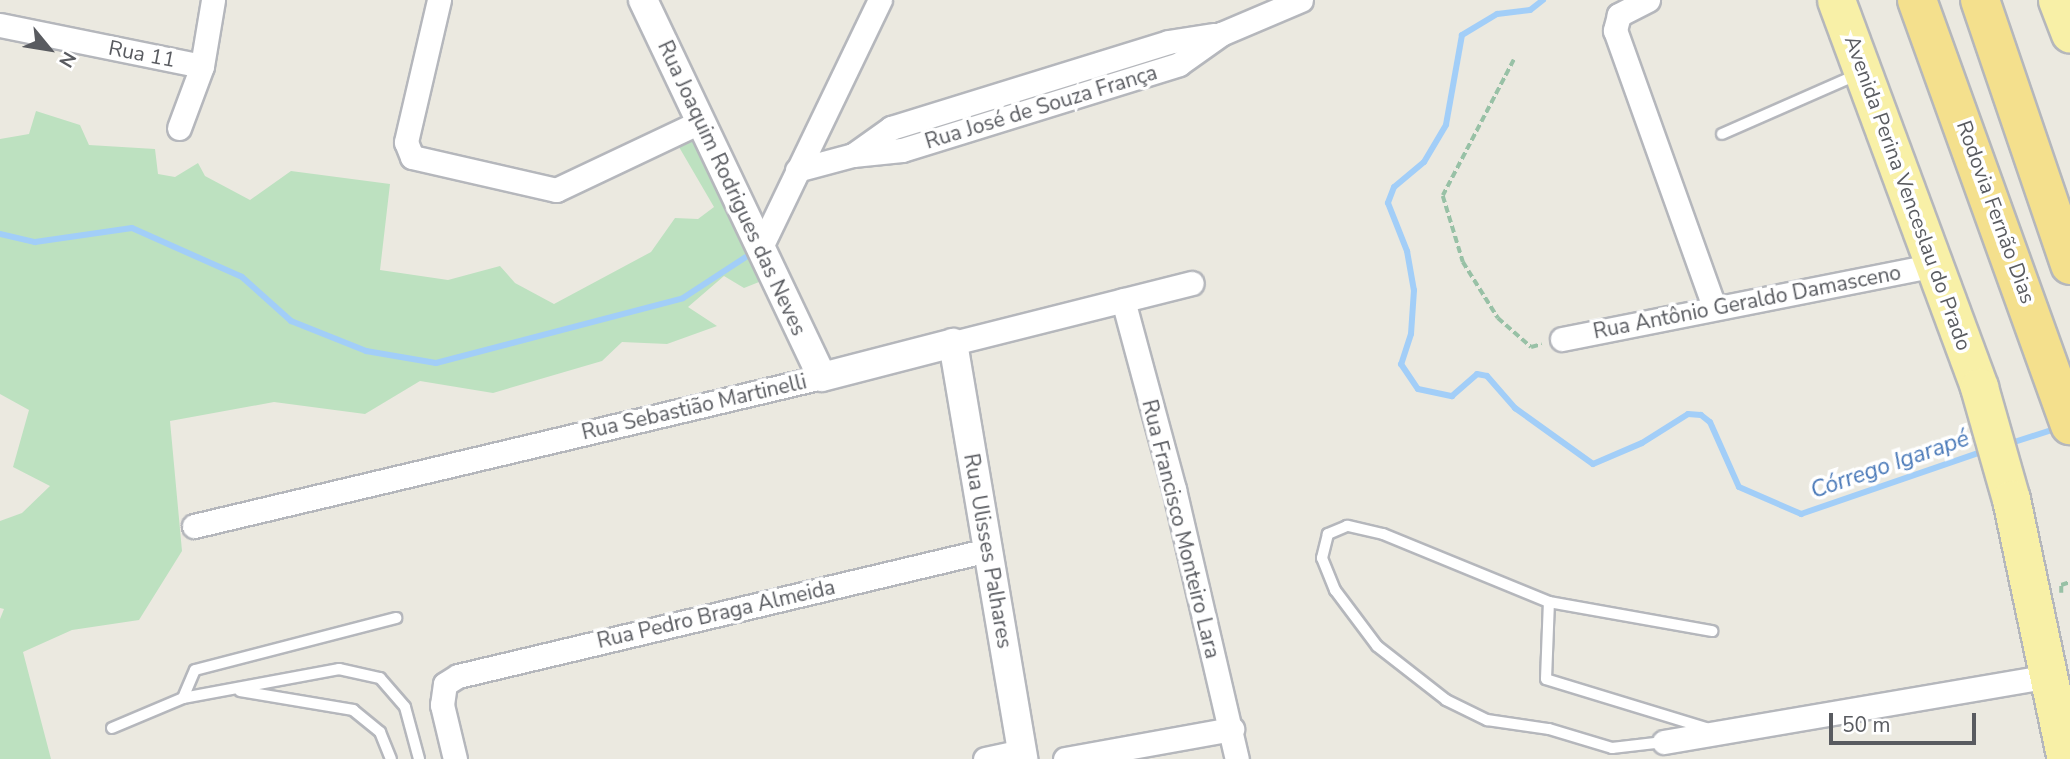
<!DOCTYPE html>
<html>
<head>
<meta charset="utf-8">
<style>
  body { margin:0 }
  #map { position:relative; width:2070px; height:759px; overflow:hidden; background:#ebe9e0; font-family:"Nunito Sans",sans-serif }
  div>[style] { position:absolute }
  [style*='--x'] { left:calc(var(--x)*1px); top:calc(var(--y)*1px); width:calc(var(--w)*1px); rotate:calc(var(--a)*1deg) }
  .green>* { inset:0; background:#bde1c0 }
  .stream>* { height:6px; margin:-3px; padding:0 3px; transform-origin:3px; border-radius:3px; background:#a2cef8 }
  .path>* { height:3.5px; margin-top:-1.75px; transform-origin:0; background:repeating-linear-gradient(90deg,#98c1a6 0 7px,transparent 0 10.5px) }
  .roads { filter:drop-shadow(2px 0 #b5b7bc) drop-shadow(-2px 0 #b5b7bc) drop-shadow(0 2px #b5b7bc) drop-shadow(0 -2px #b5b7bc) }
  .service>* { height:10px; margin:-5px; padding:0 5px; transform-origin:5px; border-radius:5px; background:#fff }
  .minor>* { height:23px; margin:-11.5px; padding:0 11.5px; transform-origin:11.5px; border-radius:11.5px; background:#fff }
  .tertiary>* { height:28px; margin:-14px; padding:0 14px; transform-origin:14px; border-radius:14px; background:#fff }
  .primary>* { height:37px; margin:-18.5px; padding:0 18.5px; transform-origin:18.5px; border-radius:18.5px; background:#f8f0a7 }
  .motorway>* { height:38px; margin:-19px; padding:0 19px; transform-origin:19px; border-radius:19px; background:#f4e08d }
  span { translate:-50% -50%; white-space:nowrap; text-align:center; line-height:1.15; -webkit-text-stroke:7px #fff; paint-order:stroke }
  .street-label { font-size:21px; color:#595b60 }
  .water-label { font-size:23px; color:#4878b8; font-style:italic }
  .north { position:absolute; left:14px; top:14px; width:70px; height:70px; -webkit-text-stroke:5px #fff; paint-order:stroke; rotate:120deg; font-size:19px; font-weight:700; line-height:28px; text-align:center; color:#595b60 }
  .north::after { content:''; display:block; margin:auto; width:24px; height:32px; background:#595b60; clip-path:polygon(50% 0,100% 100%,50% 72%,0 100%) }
  .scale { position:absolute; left:1829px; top:713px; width:147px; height:32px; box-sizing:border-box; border:4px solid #595b60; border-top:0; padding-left:9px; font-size:21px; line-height:24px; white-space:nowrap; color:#595b60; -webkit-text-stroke:5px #fff; paint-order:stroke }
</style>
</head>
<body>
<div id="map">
  <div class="green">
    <i style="clip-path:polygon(36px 111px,80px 125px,89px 145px,155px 149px,158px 174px,175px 177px,198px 163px,205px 176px,250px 200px,291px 171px,390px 184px,380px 270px,448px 280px,500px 266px,515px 283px,554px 304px,651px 252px,675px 218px,698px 219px,714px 207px,679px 147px,700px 135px,769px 278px,744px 288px,724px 276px,688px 307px,717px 326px,667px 344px,622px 342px,602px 361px,493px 393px,420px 381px,365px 414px,274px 402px,170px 421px,182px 551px,139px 620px,72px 630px,23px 652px,51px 759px,0 759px,0 619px,4px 609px,0 608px,0 521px,22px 513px,50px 486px,13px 467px,29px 410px,0 394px,0 139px,29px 134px)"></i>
  </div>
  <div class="stream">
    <i style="--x:1543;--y:0;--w:16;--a:142"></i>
    <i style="--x:1530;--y:10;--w:33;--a:173"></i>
    <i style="--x:1497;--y:14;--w:41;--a:149"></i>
    <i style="--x:1462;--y:35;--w:91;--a:100.1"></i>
    <i style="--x:1446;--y:125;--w:43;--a:120.7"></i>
    <i style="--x:1424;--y:162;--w:39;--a:140"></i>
    <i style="--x:1394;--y:187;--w:17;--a:111"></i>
    <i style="--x:1388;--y:203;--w:52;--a:68.4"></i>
    <i style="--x:1407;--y:251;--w:40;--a:80"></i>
    <i style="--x:1414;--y:290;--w:44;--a:93.9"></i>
    <i style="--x:1411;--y:334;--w:32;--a:108"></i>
    <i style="--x:1401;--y:364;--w:30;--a:56"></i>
    <i style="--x:1418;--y:389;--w:35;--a:12"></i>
    <i style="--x:1452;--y:396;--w:33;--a:-41"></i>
    <i style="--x:1477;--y:374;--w:10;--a:11"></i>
    <i style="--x:1487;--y:376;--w:43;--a:48.8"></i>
    <i style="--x:1515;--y:408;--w:96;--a:35.7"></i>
    <i style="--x:1593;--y:464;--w:53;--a:-23.2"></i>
    <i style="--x:1642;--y:443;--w:54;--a:-32.2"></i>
    <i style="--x:1688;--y:414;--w:13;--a:4"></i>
    <i style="--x:1701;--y:415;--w:11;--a:38"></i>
    <i style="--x:1710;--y:422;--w:71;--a:66"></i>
    <i style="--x:1739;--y:487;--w:68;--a:23.5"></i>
    <i style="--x:1801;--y:514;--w:194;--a:-19"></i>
    <i style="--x:0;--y:234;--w:36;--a:13"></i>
    <i style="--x:35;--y:242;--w:98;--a:-8.2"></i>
    <i style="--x:132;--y:228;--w:120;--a:24"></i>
    <i style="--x:242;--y:277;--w:66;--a:41.9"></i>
    <i style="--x:291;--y:321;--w:81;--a:21.8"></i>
    <i style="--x:366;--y:351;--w:71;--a:9.7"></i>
    <i style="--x:436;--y:363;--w:255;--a:-14.7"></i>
    <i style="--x:683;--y:298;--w:75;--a:-33.1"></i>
    <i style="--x:2008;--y:444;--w:52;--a:-17.7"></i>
  </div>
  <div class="path">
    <i style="--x:1514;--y:60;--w:153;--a:117.6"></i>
    <i style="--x:1443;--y:196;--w:69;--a:73.1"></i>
    <i style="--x:1463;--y:262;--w:66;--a:58"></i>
    <i style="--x:1498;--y:318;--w:44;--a:41.3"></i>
    <i style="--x:1531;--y:347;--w:11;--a:-15"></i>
    <i style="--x:2061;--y:593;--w:8;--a:-90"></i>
    <i style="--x:2061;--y:585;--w:9;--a:-18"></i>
  </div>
  <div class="roads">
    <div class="service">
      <i style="--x:1722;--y:134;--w:150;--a:-23.7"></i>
      <i style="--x:1549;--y:602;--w:179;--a:-157.7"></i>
      <i style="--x:1383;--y:534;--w:37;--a:-167"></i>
      <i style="--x:1347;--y:526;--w:21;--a:157"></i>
      <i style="--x:1328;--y:534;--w:25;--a:104"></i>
      <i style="--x:1322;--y:558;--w:35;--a:68"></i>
      <i style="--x:1335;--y:590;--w:70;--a:53.1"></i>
      <i style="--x:1377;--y:646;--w:88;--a:38"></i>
      <i style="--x:1446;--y:700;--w:46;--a:26"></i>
      <i style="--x:1487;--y:720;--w:63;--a:8.3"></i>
      <i style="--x:1549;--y:729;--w:66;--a:16.8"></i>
      <i style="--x:1612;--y:748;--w:52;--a:-6.6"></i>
      <i style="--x:240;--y:691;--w:115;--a:9.5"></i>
      <i style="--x:353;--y:710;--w:35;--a:39"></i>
      <i style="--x:380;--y:732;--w:29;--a:68"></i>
      <i style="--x:183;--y:698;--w:30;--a:-67"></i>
      <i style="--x:195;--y:670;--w:208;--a:-14.5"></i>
      <i style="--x:112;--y:728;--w:77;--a:-22.9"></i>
      <i style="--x:183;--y:698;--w:159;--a:-10.5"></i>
      <i style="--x:339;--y:669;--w:42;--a:12.4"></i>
      <i style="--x:380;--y:678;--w:38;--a:49"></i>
      <i style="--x:405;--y:707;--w:54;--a:74.9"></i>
      <i style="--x:1706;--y:728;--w:167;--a:-163"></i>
      <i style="--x:1546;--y:679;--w:77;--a:-87.8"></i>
      <i style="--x:1549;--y:602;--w:166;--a:10.1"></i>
    </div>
    <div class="minor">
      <i style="--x:439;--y:0;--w:146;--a:103.1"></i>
      <i style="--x:406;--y:142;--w:16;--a:68"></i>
      <i style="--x:412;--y:157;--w:148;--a:12.9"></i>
      <i style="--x:556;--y:190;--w:161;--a:-25.3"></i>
      <i style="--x:1648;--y:0;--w:33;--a:153"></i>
      <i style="--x:1619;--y:15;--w:16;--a:105"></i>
      <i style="--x:1615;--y:30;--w:294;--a:70.3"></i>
      <i style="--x:0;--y:25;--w:206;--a:11.5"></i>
      <i style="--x:179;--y:128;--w:66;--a:-69.6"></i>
      <i style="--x:202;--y:66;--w:67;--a:-80.5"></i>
      <i style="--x:853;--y:155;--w:47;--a:-35.4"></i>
      <i style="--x:891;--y:128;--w:290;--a:-17.2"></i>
      <i style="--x:1168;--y:42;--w:47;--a:-8.7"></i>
      <i style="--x:797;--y:170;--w:58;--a:-15"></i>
      <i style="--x:853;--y:155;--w:49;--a:-5.8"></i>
      <i style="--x:902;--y:150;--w:290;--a:-17.2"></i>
      <i style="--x:1179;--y:64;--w:52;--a:-35.5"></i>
      <i style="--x:1221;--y:34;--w:87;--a:-23"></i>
      <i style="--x:761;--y:247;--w:274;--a:-64.3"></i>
      <i style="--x:1123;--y:300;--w:196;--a:74.9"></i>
      <i style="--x:1174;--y:489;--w:277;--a:76.9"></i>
      <i style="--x:1562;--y:339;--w:377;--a:-11.2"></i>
      <i style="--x:953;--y:343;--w:246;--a:-14.1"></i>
      <i style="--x:194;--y:526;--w:645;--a:-13.35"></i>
      <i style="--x:1664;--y:742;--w:391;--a:-9.7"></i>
      <i style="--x:455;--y:759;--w:56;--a:-103.5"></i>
      <i style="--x:442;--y:705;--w:21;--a:-82"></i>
      <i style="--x:445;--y:684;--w:15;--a:-32"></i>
      <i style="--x:458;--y:676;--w:545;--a:-13.37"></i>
      <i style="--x:985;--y:759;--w:38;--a:-12"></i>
      <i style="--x:1065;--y:759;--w:170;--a:-10.2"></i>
    </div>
    <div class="tertiary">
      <i style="--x:643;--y:0;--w:417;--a:64.6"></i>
      <i style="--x:822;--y:377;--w:135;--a:-14.5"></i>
      <i style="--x:953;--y:343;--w:422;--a:80.4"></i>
    </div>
    <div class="primary">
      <i style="--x:1836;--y:0;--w:413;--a:69.7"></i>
      <i style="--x:1979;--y:387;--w:116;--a:74.1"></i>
      <i style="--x:2011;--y:499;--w:266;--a:78.1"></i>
      <i style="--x:2057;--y:0;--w:36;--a:69"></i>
    </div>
    <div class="motorway">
      <i style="--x:1917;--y:0;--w:452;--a:70.2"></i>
      <i style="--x:1980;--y:0;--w:280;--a:71.2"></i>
    </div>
  </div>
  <div class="street-label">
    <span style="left:142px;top:54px;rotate:11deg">Rua 11</span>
    <span style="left:1041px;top:107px;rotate:-17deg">Rua José de Souza França</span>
    <span style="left:732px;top:188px;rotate:65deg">Rua Joaquim Rodrigues das Neves</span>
    <span style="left:1908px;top:193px;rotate:70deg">Avenida Perina Venceslau do Prado</span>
    <span style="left:1996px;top:212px;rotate:70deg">Rodovia Fernão Dias</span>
    <span style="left:1747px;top:302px;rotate:-11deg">Rua Antônio Geraldo Damasceno</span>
    <span style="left:694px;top:407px;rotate:-13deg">Rua Sebastião Martinelli</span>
    <span style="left:1181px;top:529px;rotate:76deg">Rua Francisco Monteiro Lara</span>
    <span style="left:988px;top:551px;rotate:80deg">Rua Ulisses Palhares</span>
    <span style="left:716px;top:614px;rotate:-13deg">Rua Pedro Braga Almeida</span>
  </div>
  <div class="water-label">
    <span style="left:1890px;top:465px;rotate:-19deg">Córrego Igarapé</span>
  </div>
  <div class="north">N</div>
  <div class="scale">50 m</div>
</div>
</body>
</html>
